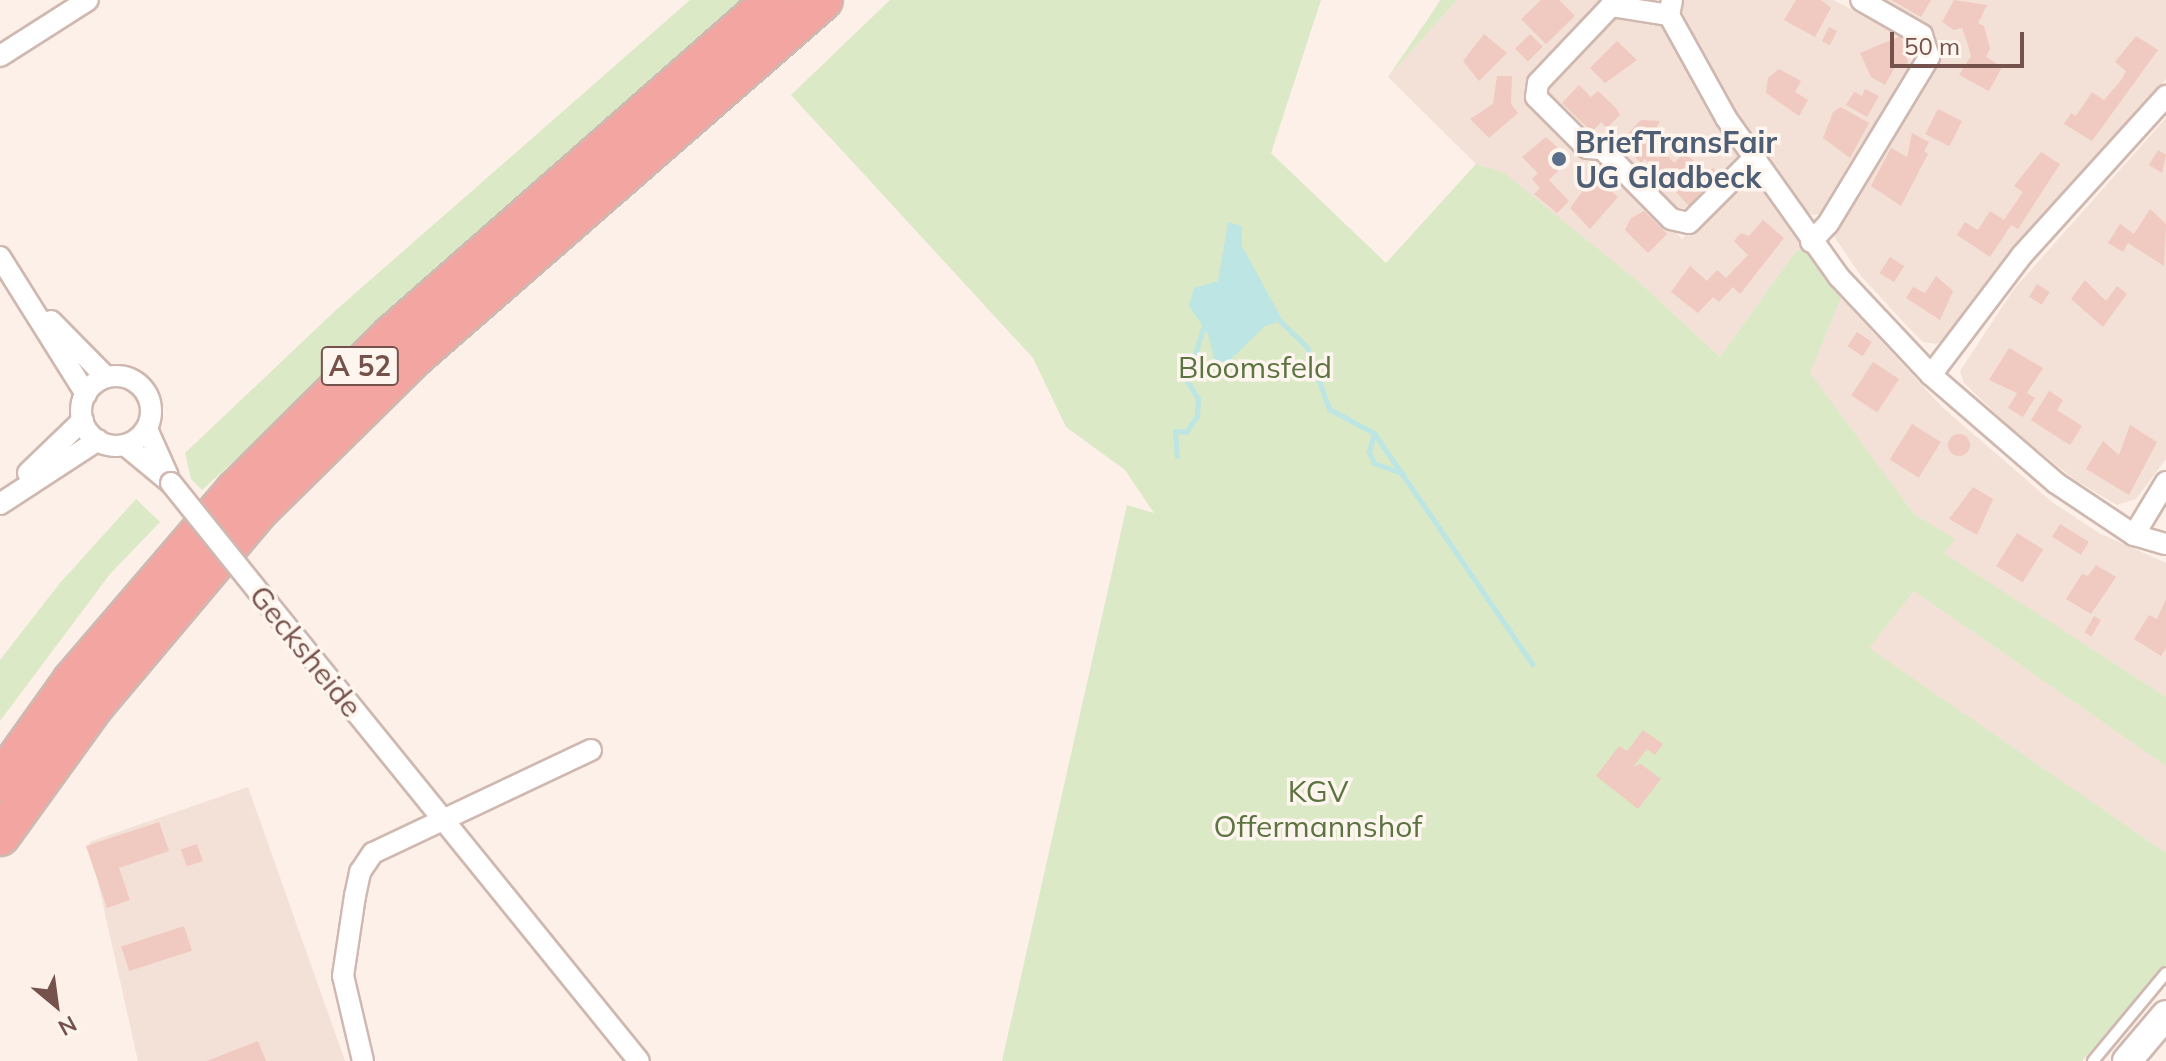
<!DOCTYPE html>
<html>
<head>
<meta charset="utf-8">
<style>
  body { margin:0 }
  #map { position:relative; width:2166px; height:1061px; overflow:hidden; background:#fcf0e8; font-family:Mulish,sans-serif }
  div>[style] { position:absolute }
  [style*='--x'] { left:calc(var(--x)*1px); top:calc(var(--y)*1px); width:calc(var(--w)*1px); rotate:calc(var(--a)*1deg) }
  .residential>* { inset:0; background:#f3e0d6 }
  .green>* { inset:0; background:#dbe9c6 }
  .water>* { inset:0; background:#bce5e3 }
  .stream>* { height:5px; margin:-2.5px; padding:0 2.5px; transform-origin:2.5px; border-radius:2.5px; background:#bce5e3 }
  .building>* { inset:0; background:#f0cac0; transform-origin:0 0 }
  .round { border-radius:50% }
  .roads { filter:drop-shadow(2px 0 #cfb8b0) drop-shadow(-2px 0 #cfb8b0) drop-shadow(0 2px #cfb8b0) drop-shadow(0 -2px #cfb8b0) }
  .service>* { height:10px; margin:-5px; padding:0 5px; transform-origin:5px; border-radius:5px; background:#fff }
  .minor>* { height:20px; margin:-10px; padding:0 10px; transform-origin:10px; border-radius:10px; background:#fff }
  .minor>.ring { margin:-10px; padding:0; box-sizing:content-box; background:none; border:20px solid #fff; border-radius:50% }
  .secondary>* { height:28px; margin:-14px; padding:0 14px; transform-origin:14px; border-radius:14px; background:#fff }
  .motorway>* { height:38px; margin:-19px; padding:0 19px; transform-origin:19px; border-radius:19px; background:#f3a6a1 }
  .bridges { filter:drop-shadow(2px 0 #cfb8b0) drop-shadow(-2px 0 #cfb8b0) drop-shadow(0 2px #cfb8b0) drop-shadow(0 -2px #cfb8b0) }
  .minor-bridge>* { height:20px; margin:-10px; padding:0 10px; transform-origin:10px; border-radius:10px; background:#fff }
  .dots>* { width:22px; height:22px; translate:-50% -50%; box-sizing:border-box; border:4px solid #fef5ee; border-radius:50% }
  span { translate:-50% -50%; white-space:nowrap; text-align:center; line-height:1.15; -webkit-text-stroke:7px #fef5ee; paint-order:stroke }
  .shield-label span { padding:2px 6px; background:#fef5ee; border:2px solid; border-radius:6px; -webkit-text-stroke-width:0 }
  .shield-label { font-size:28px; color:#75534c; font-weight:700 }
  .service-label { font-size:30px; color:#4e5e75; font-weight:700 }
  .left { translate:0 -50%; text-align:left }
  .park-label { font-size:30px; color:#5b7441 }
  .street-label { font-size:30px; color:#75534c }
  .north { position:absolute; left:16px; top:965px; width:80px; height:80px; -webkit-text-stroke:6px #fef5ee; paint-order:stroke; rotate:151deg; font-size:22px; font-weight:700; line-height:32px; text-align:center; color:#75534c }
  .north::after { content:''; display:block; margin:auto; width:28px; height:36px; background:#75534c; clip-path:polygon(50% 0,100% 100%,50% 72%,0 100%) }
  .scale { position:absolute; left:1890px; top:32px; width:134px; height:36px; box-sizing:border-box; border:4px solid #75534c; border-top:0; padding-left:10px; font-size:24px; line-height:28px; white-space:nowrap; color:#75534c; -webkit-text-stroke:6px #fef5ee; paint-order:stroke }
</style>
</head>
<body>
<div id="map">
  <div class="residential">
    <i style="clip-path:polygon(1457px 0,1609px 0,1529px 100px,1593px 165px,1611px 166px,1682px 239px,1749px 170px,1804px 249px,1796px 251px,1720px 357px,1639px 282px,1504px 174px,1476px 164px,1388px 77px)"></i>
    <i style="clip-path:polygon(1684px 0,1833px 0,1904px 35px,1912px 64px,1822px 215px,1802px 214px,1777px 178px,1723px 92px,1682px 11px)"></i>
    <i style="clip-path:polygon(1874px 0,2166px 0,2166px 79px,1949px 337px,1936px 344px,1923px 342px,1908px 327px,1861px 276px,1833px 235px,1938px 59px)"></i>
    <i style="clip-path:polygon(1612px 14px,1667px 26px,1742px 161px,1696px 209px,1667px 207px,1586px 143px,1547px 100px,1547px 80px)"></i>
    <i style="clip-path:polygon(2166px 118px,2166px 459px,2136px 499px,2117px 505px,2075px 480px,2011px 428px,1964px 383px,1960px 371px,2014px 289px)"></i>
    <i style="clip-path:polygon(1841px 298px,1942px 407px,2052px 502px,2099px 533px,2166px 563px,2166px 697px,1943px 553px,1954px 539px,1914px 514px,1809px 373px)"></i>
    <i style="clip-path:polygon(1914px 591px,2166px 766px,2166px 853px,1868px 648px)"></i>
    <i style="clip-path:polygon(248px 787px,345px 1061px,138px 1061px,89px 842px)"></i>
  </div>
  <div class="green">
    <i style="clip-path:polygon(690px 0,741px 0,202px 490px,191px 479px,185px 453px,336px 310px)"></i>
    <i style="clip-path:polygon(890px 0,1321px 0,1271px 153px,1386px 263px,1476px 164px,1504px 173px,1639px 282px,1720px 357px,1796px 251px,1804px 249px,1841px 298px,1810px 373px,1914px 514px,1955px 539px,1944px 553px,2166px 697px,2166px 766px,1914px 591px,1869px 648px,2166px 853px,2166px 965px,2082px 1061px,1002px 1061px,1127px 505px,1154px 513px,1125px 470px,1066px 427px,1033px 358px,791px 95px)"></i>
    <i style="clip-path:polygon(1440px 0,1457px 0,1388px 77px,1434px 10px)"></i>
    <i style="clip-path:polygon(136px 499px,160px 522px,110px 574px,0 721px,0 660px,60px 583px)"></i>
  </div>
  <div class="water">
    <i style="clip-path:polygon(1228px 222px,1242px 226px,1242px 246px,1283px 321px,1265px 326px,1228px 362px,1215px 362px,1208px 334px,1189px 306px,1194px 288px,1218px 281px)"></i>
  </div>
  <div class="stream">
    <i style="--x:1281;--y:322;--w:36;--a:44"></i>
    <i style="--x:1307;--y:347;--w:66;--a:70.5"></i>
    <i style="--x:1329;--y:409;--w:51;--a:28.1"></i>
    <i style="--x:1374;--y:433;--w:280;--a:55.6"></i>
    <i style="--x:1374;--y:433;--w:20;--a:105"></i>
    <i style="--x:1369;--y:452;--w:12;--a:66"></i>
    <i style="--x:1374;--y:463;--w:30;--a:20"></i>
    <i style="--x:1177;--y:456;--w:25;--a:-95"></i>
    <i style="--x:1175;--y:431;--w:11;--a:5"></i>
    <i style="--x:1186;--y:432;--w:19;--a:-55"></i>
    <i style="--x:1197;--y:416;--w:17;--a:-87"></i>
    <i style="--x:1198;--y:399;--w:21;--a:-121"></i>
    <i style="--x:1187;--y:381;--w:55;--a:-73.2"></i>
  </div>
  <div class="building">
    <i style="clip-path:polygon(1541px 0,1559px 0,1575px 16px,1546px 44px,1521px 19px)"></i>
    <i style="clip-path:polygon(1796px 0,1821px 0,1831px 8px,1815px 37px,1784px 20px)"></i>
    <i style="clip-path:polygon(1891px 0,1931px 0,1921px 17px)"></i>
    <i style="clip-path:polygon(1954px 0,1987px 5px,1978px 23px,1984px 26px,1990px 49px,1986px 57px,2002px 67px,1989px 91px,1959px 75px,1971px 56px,1967px 42px,1962px 28px,1954px 30px,1942px 22px)"></i>
    <i style="left:1829px;top:27px;width:9px;height:16px;rotate:27deg"></i>
    <i style="clip-path:polygon(1484px 34px,1507px 53px,1479px 81px,1463px 61px)"></i>
    <i style="left:1530px;top:34px;width:18px;height:21px;rotate:45deg"></i>
    <i style="clip-path:polygon(1901px 36px,1908px 63px,1895px 67px,1885px 85px,1871px 77px,1860px 53px)"></i>
    <i style="clip-path:polygon(2136px 36px,2158px 50px,2092px 141px,2064px 124px,2071px 113px,2076px 116px,2092px 92px,2104px 100px,2122px 79px,2126px 71px,2115px 62px)"></i>
    <i style="clip-path:polygon(1617px 41px,1637px 60px,1605px 83px,1590px 68px)"></i>
    <i style="clip-path:polygon(1779px 69px,1801px 81px,1795px 92px,1808px 100px,1799px 116px,1766px 93px,1768px 78px)"></i>
    <i style="clip-path:polygon(1497px 76px,1512px 76px,1511px 104px,1518px 113px,1489px 138px,1470px 119px,1493px 104px)"></i>
    <i style="clip-path:polygon(1579px 85px,1591px 97px,1598px 91px,1616px 108px,1620px 115px,1607px 128px,1601px 122px,1592px 132px,1562px 103px)"></i>
    <i style="clip-path:polygon(1865px 89px,1879px 96px,1867px 117px,1846px 105px,1854px 92px,1862px 96px)"></i>
    <i style="clip-path:polygon(1841px 107px,1869px 123px,1850px 158px,1823px 138px,1833px 112px)"></i>
    <i style="left:1938px;top:109px;width:27px;height:28px;rotate:27deg"></i>
    <i style="clip-path:polygon(1641px 120px,1660px 121px,1652px 136px,1674px 163px,1685px 152px,1707px 174px,1713px 168px,1718px 173px,1689px 206px,1645px 159px,1641px 163px,1620px 142px)"></i>
    <i style="clip-path:polygon(1912px 133px,1929px 142px,1924px 151px,1928px 154px,1901px 206px,1871px 186px,1891px 148px,1907px 157px)"></i>
    <i style="clip-path:polygon(1546px 137px,1570px 159px,1549px 180px,1569px 201px,1557px 213px,1534px 194px,1540px 188px,1532px 179px,1538px 173px,1522px 157px)"></i>
    <i style="clip-path:polygon(2158px 150px,2166px 155px,2162px 173px,2149px 165px)"></i>
    <i style="clip-path:polygon(2041px 152px,2060px 164px,2018px 229px,2011px 225px,1990px 257px,1957px 235px,1965px 222px,1978px 230px,1990px 211px,2004px 220px,2023px 192px,2014px 186px)"></i>
    <i style="clip-path:polygon(1597px 172px,1613px 183px,1608px 188px,1618px 197px,1590px 229px,1570px 208px)"></i>
    <i style="clip-path:polygon(2150px 209px,2166px 224px,2164px 266px,2128px 243px,2123px 252px,2108px 243px,2120px 224px,2134px 234px)"></i>
    <i style="clip-path:polygon(1644px 211px,1667px 234px,1648px 253px,1625px 230px,1631px 218px)"></i>
    <i style="clip-path:polygon(1763px 220px,1784px 238px,1740px 294px,1733px 287px,1719px 302px,1713px 297px,1698px 313px,1671px 292px,1690px 266px,1707px 281px,1717px 270px,1726px 278px,1748px 255px,1734px 241px,1741px 233px,1749px 236px)"></i>
    <i style="left:1890px;top:257px;width:17px;height:19px;rotate:33deg"></i>
    <i style="clip-path:polygon(1936px 276px,1953px 291px,1940px 320px,1906px 298px,1913px 287px,1925px 293px)"></i>
    <i style="clip-path:polygon(2085px 280px,2106px 301px,2117px 286px,2127px 294px,2103px 327px,2071px 299px)"></i>
    <i style="left:2037px;top:284px;width:15px;height:15px;rotate:32deg"></i>
    <i style="left:1857px;top:332px;width:18px;height:17px;rotate:34deg"></i>
    <i style="clip-path:polygon(2009px 348px,2043px 368px,2027px 393px,2035px 398px,2023px 417px,2008px 408px,2017px 393px,1989px 380px)"></i>
    <i style="left:1873px;top:362px;width:31px;height:40px;rotate:33deg"></i>
    <i style="clip-path:polygon(2049px 391px,2063px 400px,2057px 410px,2082px 426px,2070px 445px,2031px 420px)"></i>
    <i style="left:1912px;top:424px;width:34px;height:42px;rotate:32deg"></i>
    <i style="clip-path:polygon(2130px 425px,2157px 442px,2129px 495px,2086px 469px,2103px 441px,2119px 455px)"></i>
    <i class="round" style="left:1948px;top:434px;width:22px;height:22px"></i>
    <i style="clip-path:polygon(1973px 487px,1993px 499px,1977px 535px,1949px 519px)"></i>
    <i style="left:2060px;top:524px;width:34px;height:15px;rotate:32deg"></i>
    <i style="left:2017px;top:533px;width:31px;height:39px;rotate:32deg"></i>
    <i style="clip-path:polygon(2096px 565px,2116px 577px,2091px 614px,2066px 599px,2082px 574px,2088px 576px)"></i>
    <i style="clip-path:polygon(2166px 599px,2166px 648px,2161px 656px,2134px 639px,2149px 615px,2157px 619px)"></i>
    <i style="left:2094px;top:616px;width:8px;height:19px;rotate:30deg"></i>
    <i style="clip-path:polygon(1643px 730px,1663px 744px,1655px 755px,1647px 749px,1633px 767px,1641px 764px,1661px 779px,1638px 809px,1596px 776px,1619px 746px,1627px 751px)"></i>
    <i style="clip-path:polygon(159px 822px,169px 851px,119px 868px,130px 900px,107px 908px,86px 846px)"></i>
    <i style="left:197px;top:844px;width:18px;height:17px;rotate:71deg"></i>
    <i style="left:184px;top:926px;width:26px;height:66px;rotate:72deg"></i>
    <i style="clip-path:polygon(258px 1041px,266px 1061px,207px 1061px)"></i>
  </div>
  <div class="roads">
    <div class="service">
      <i style="--x:2093;--y:1061;--w:114;--a:-50.3"></i>
    </div>
    <div class="minor">
      <i style="--x:1672;--y:0;--w:15;--a:101"></i>
      <i style="--x:1669;--y:15;--w:118;--a:61"></i>
      <i style="--x:1726;--y:118;--w:195;--a:54.6"></i>
      <i style="--x:1839;--y:277;--w:134;--a:46.8"></i>
      <i style="--x:1931;--y:375;--w:165;--a:40.8"></i>
      <i style="--x:2056;--y:483;--w:94;--a:33.7"></i>
      <i style="--x:2134;--y:535;--w:33;--a:16"></i>
      <i style="--x:1669;--y:15;--w:59;--a:-171.2"></i>
      <i style="--x:1611;--y:6;--w:106;--a:133.5"></i>
      <i style="--x:1538;--y:83;--w:14;--a:98"></i>
      <i style="--x:1536;--y:97;--w:72;--a:45"></i>
      <i style="--x:1587;--y:148;--w:15;--a:4"></i>
      <i style="--x:1602;--y:149;--w:98;--a:45.4"></i>
      <i style="--x:1671;--y:219;--w:18;--a:13"></i>
      <i style="--x:1689;--y:223;--w:91;--a:-45"></i>
      <i style="--x:0;--y:56;--w:104;--a:-32.5"></i>
      <i style="--x:1811;--y:242;--w:25;--a:-47"></i>
      <i style="--x:1828;--y:224;--w:195;--a:-58.8"></i>
      <i style="--x:1929;--y:57;--w:23;--a:-108"></i>
      <i style="--x:1922;--y:35;--w:70;--a:-150.2"></i>
      <i style="--x:0;--y:257;--w:162;--a:57.9"></i>
      <i style="--x:51;--y:321;--w:78;--a:45.5"></i>
      <i style="--x:1931;--y:375;--w:151;--a:-52.8"></i>
      <i style="--x:2022;--y:255;--w:215;--a:-47.8"></i>
      <i class="ring" style="left:81px;top:376px;width:50px;height:50px"></i>
      <i style="--x:147;--y:429;--w:51;--a:65.9"></i>
      <i style="--x:125;--y:445;--w:60;--a:39.6"></i>
      <i style="--x:28;--y:473;--w:76;--a:-43.9"></i>
      <i style="--x:0;--y:504;--w:117;--a:-33.1"></i>
      <i style="--x:2134;--y:535;--w:62;--a:-58.9"></i>
      <i style="--x:257;--y:590;--w:606;--a:50.96"></i>
      <i style="--x:363;--y:1061;--w:87;--a:-103.2"></i>
      <i style="--x:343;--y:976;--w:81;--a:-81.5"></i>
      <i style="--x:355;--y:896;--w:25;--a:-78"></i>
      <i style="--x:360;--y:872;--w:23;--a:-56"></i>
      <i style="--x:373;--y:853;--w:241;--a:-25.3"></i>
    </div>
    <div class="secondary">
      <i style="--x:2127;--y:1061;--w:60;--a:-49.7"></i>
    </div>
    <div class="motorway">
      <i style="--x:0;--y:782;--w:125;--a:-54.4"></i>
      <i style="--x:73;--y:680;--w:250;--a:-49.4"></i>
      <i style="--x:236;--y:490;--w:220;--a:-44.8"></i>
      <i style="--x:392;--y:335;--w:507;--a:-41.32"></i>
      <i style="--x:0;--y:836;--w:159;--a:-54.2"></i>
      <i style="--x:93;--y:707;--w:259;--a:-49.9"></i>
      <i style="--x:260;--y:509;--w:215;--a:-44.6"></i>
      <i style="--x:413;--y:358;--w:544;--a:-41.13"></i>
    </div>
  </div>
  <div class="bridges">
    <div class="minor-bridge">
      <i style="--x:171;--y:483;--w:137;--a:51.2"></i>
    </div>
  </div>
  <div class="dots">
    <i style="left:1559px;top:159px;background:#5c6f8a"></i>
  </div>
  <div class="shield-label">
    <span style="left:360px;top:366px">A 52</span>
  </div>
  <div class="service-label">
    <span class="left" style="left:1575px;top:159px">BriefTransFair<br>UG Gladbeck</span>
  </div>
  <div class="park-label">
    <span style="left:1255px;top:367px">Bloomsfeld</span>
    <span style="left:1318px;top:808px">KGV<br>Offermannshof</span>
  </div>
  <div class="street-label">
    <span style="left:306px;top:651px;rotate:51deg">Gecksheide</span>
  </div>
  <div class="north">N</div>
  <div class="scale">50 m</div>
</div>
</body>
</html>
